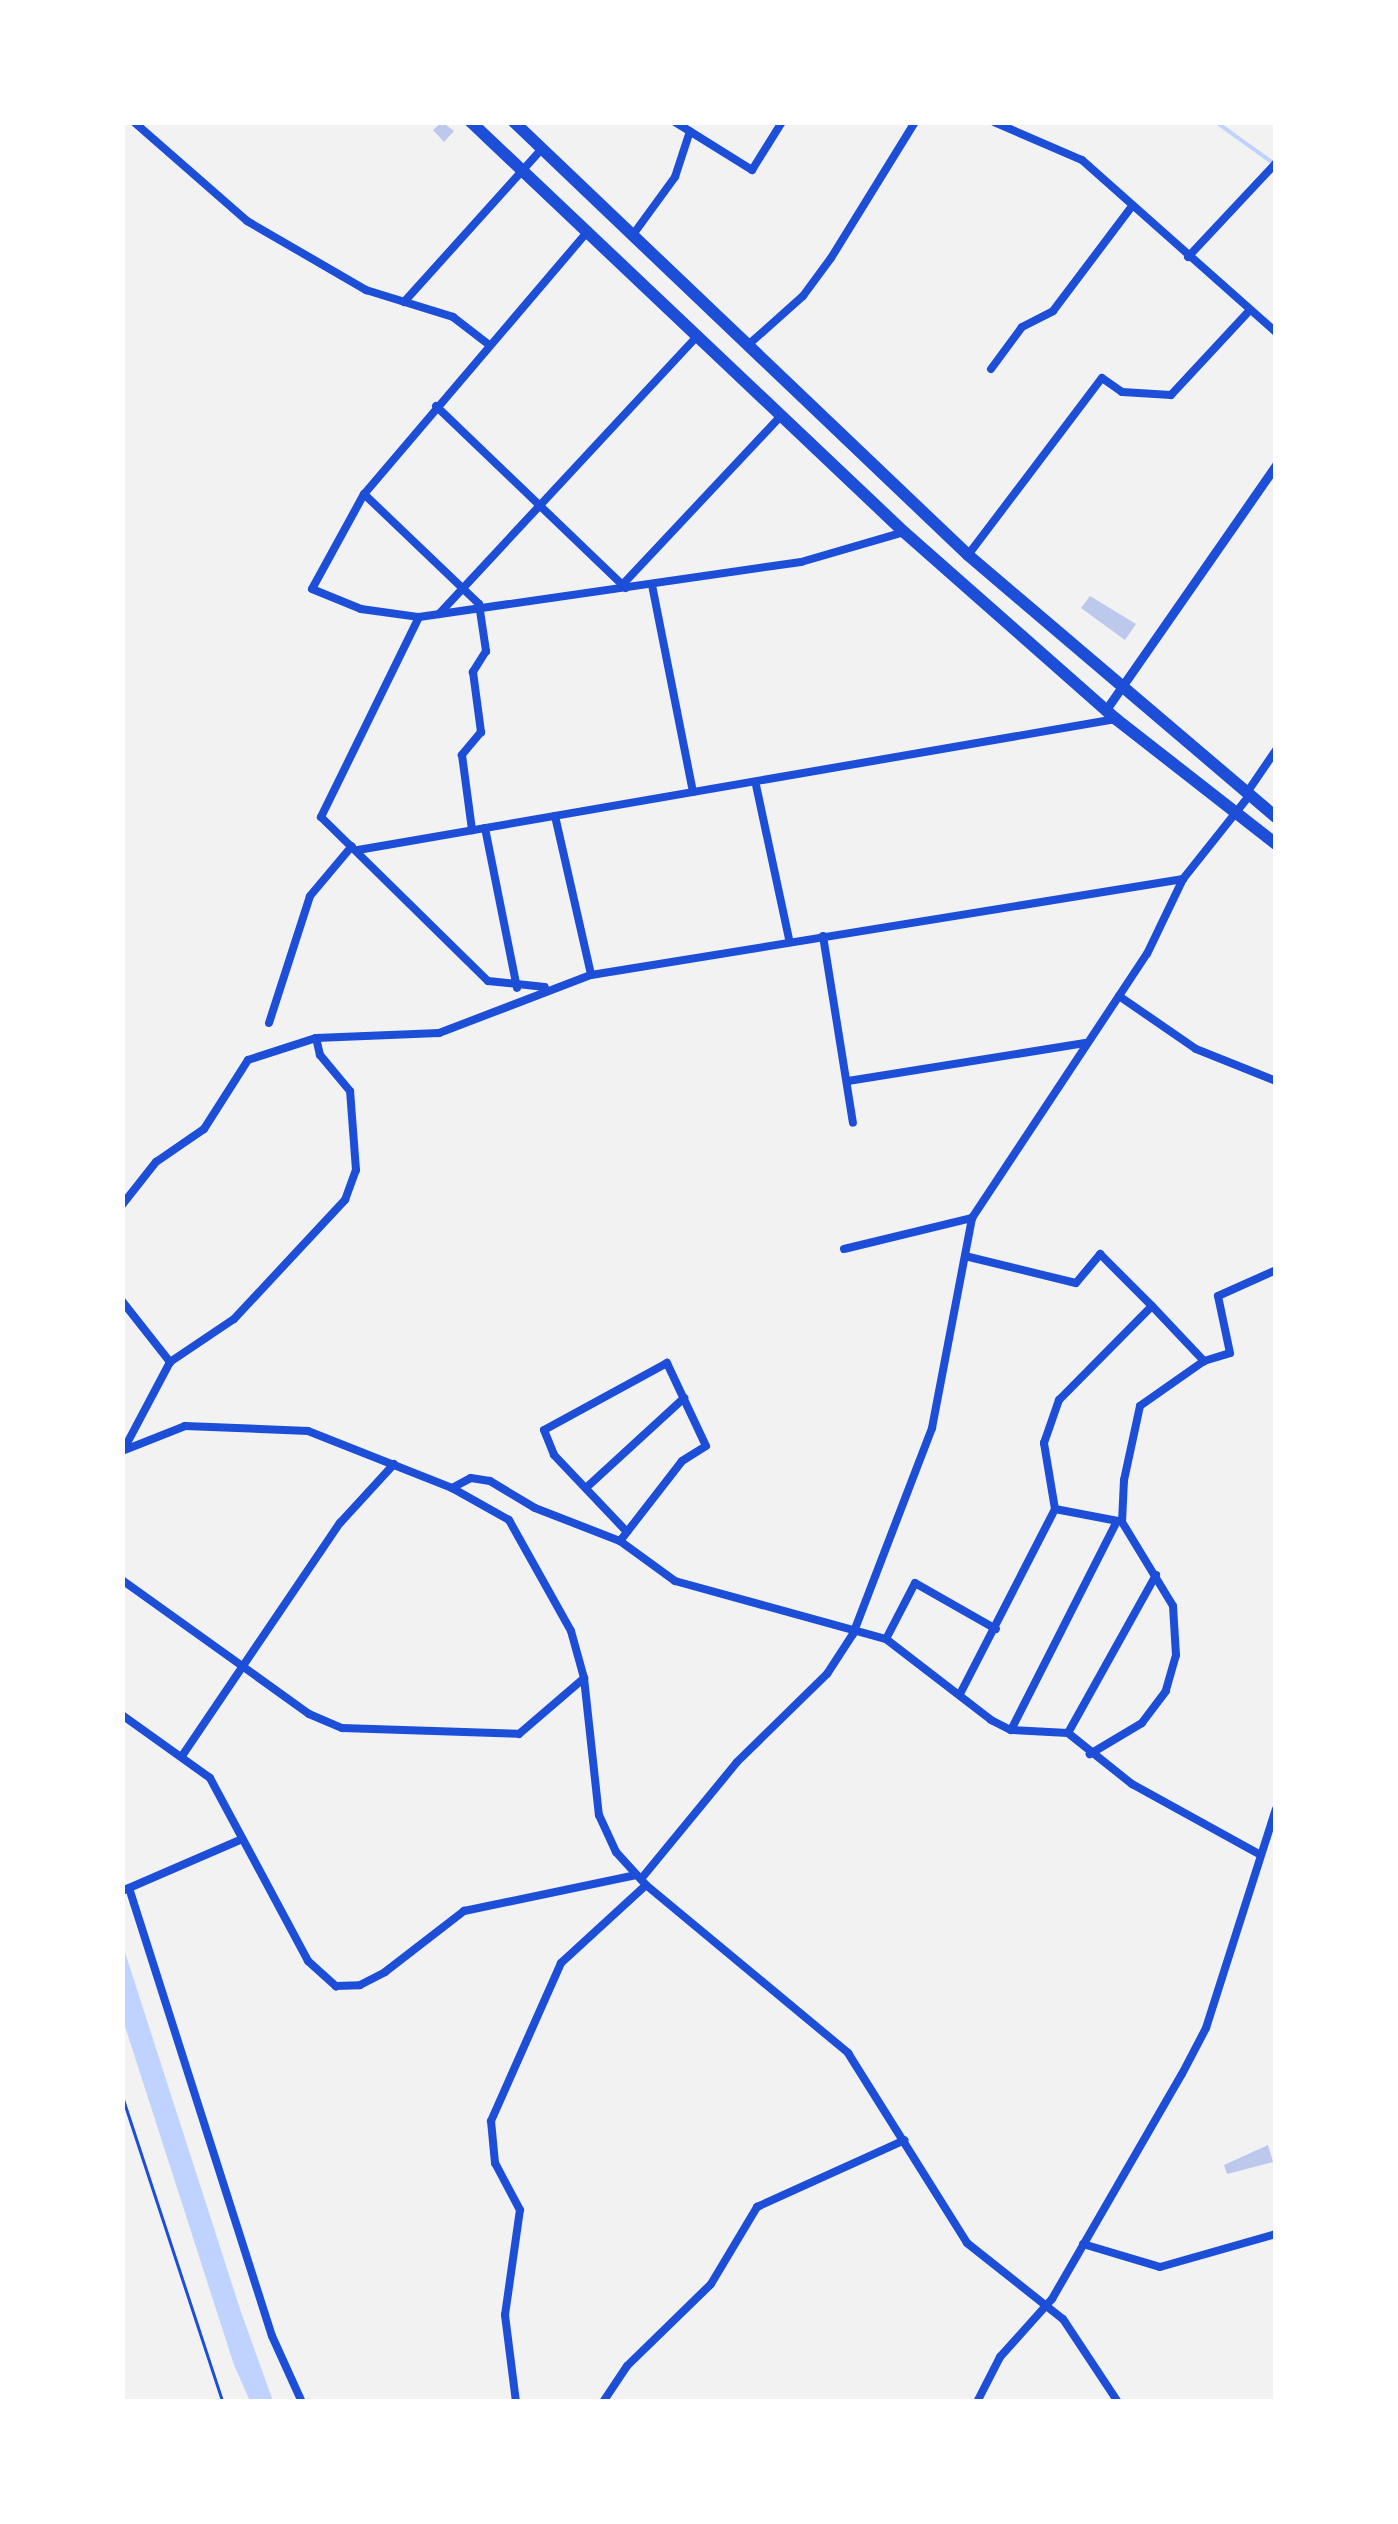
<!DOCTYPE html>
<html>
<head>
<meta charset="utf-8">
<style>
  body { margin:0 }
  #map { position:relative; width:1398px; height:2524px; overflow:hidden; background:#f2f2f2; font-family:"Fira Sans Condensed",sans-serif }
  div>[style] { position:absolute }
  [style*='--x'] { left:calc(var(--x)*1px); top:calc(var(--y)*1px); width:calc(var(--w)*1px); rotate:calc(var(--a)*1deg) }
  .water>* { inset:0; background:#bfd3fe }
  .stream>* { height:4px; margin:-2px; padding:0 2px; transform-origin:2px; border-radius:2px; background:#bfd3fe }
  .building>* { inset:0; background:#bdc9ec }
  .path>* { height:2.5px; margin:-1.25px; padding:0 1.25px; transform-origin:1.25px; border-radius:1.25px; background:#1d4ed8 }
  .minor>* { height:8px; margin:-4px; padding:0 4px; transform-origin:4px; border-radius:4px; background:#1d4ed8 }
  .tertiary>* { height:9px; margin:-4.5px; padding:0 4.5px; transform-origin:4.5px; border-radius:4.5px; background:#1d4ed8 }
  .trunk>* { height:12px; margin:-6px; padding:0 6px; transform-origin:6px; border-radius:6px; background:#1d4ed8 }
  span { translate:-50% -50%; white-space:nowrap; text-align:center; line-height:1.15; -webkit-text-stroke:10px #fff; paint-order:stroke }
  .frame { position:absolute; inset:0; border:125px solid #fff; pointer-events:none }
</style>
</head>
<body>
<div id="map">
  <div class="water">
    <i style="clip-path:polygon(122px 1943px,241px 2312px,273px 2401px,250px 2401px,234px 2365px,123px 2020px)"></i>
  </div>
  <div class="stream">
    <i style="--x:1216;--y:122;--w:70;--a:35.7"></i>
  </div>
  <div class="building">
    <i style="clip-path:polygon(442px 122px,454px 131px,444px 142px,433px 130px)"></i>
    <i style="clip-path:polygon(1090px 596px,1136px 624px,1125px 640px,1081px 608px)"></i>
    <i style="clip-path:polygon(1268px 2145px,1273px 2162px,1227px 2174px,1224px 2165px)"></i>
  </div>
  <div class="path">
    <i style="--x:122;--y:2095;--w:323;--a:71.8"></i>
  </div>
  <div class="minor">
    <i style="--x:134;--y:122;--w:150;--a:41.2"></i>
    <i style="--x:247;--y:221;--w:138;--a:30.1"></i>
    <i style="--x:366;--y:290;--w:91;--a:17.2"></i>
    <i style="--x:453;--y:317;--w:44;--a:37.6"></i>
    <i style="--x:675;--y:122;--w:91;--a:31.9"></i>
    <i style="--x:752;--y:170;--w:57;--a:-58"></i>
    <i style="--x:994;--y:122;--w:96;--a:23.4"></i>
    <i style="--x:1082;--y:160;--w:259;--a:41.6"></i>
    <i style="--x:588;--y:231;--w:345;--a:130.4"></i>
    <i style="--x:364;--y:494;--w:108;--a:118.7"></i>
    <i style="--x:312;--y:589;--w:53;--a:22.2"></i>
    <i style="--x:361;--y:609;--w:59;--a:7.9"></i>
    <i style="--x:419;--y:617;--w:386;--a:-8.2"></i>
    <i style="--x:801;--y:562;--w:107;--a:-16.2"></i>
    <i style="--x:632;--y:236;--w:73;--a:-53.9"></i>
    <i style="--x:675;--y:177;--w:48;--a:-71.9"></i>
    <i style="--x:1188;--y:257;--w:129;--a:-46.9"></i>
    <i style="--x:404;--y:302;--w:205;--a:-48"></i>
    <i style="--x:748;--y:345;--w:74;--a:-41.7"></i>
    <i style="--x:803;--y:296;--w:47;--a:-53.6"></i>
    <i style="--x:831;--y:258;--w:160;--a:-58.3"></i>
    <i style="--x:991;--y:369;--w:52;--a:-53.6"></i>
    <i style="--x:1022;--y:327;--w:35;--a:-27"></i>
    <i style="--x:1053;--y:311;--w:131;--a:-53"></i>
    <i style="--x:436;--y:406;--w:263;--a:43.8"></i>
    <i style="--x:364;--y:494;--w:159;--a:43.7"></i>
    <i style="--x:479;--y:604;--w:48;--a:81.5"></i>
    <i style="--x:486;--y:651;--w:25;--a:122"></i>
    <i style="--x:473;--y:672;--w:61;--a:82.4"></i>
    <i style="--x:481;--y:732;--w:30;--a:130"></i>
    <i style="--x:462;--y:755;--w:76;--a:82.4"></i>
    <i style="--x:968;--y:555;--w:222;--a:-52.9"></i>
    <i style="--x:1102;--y:378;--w:24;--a:35"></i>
    <i style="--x:1122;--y:392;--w:49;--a:3.5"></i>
    <i style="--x:1171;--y:395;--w:115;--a:-47.1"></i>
    <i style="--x:624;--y:583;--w:229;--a:-46.8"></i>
    <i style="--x:652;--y:585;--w:211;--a:78.8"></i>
    <i style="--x:439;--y:614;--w:379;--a:-47.1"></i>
    <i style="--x:419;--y:617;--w:223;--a:116.1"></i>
    <i style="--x:321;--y:817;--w:234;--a:44.5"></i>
    <i style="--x:488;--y:981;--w:57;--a:6"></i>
    <i style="--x:756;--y:785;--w:157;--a:77.9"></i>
    <i style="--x:1246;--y:794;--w:53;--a:-55.7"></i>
    <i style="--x:555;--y:816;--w:163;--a:77.2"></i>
    <i style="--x:485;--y:828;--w:163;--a:78.7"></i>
    <i style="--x:358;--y:850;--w:769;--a:-9.81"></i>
    <i style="--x:823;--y:936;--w:189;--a:80.9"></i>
    <i style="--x:1119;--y:996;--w:93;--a:34.5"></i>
    <i style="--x:1196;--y:1049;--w:86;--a:21.8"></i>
    <i style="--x:269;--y:1023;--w:133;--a:-72.1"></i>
    <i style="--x:310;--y:896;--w:65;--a:-50"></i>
    <i style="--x:848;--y:1081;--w:240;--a:-9.1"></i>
    <i style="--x:122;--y:1205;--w:55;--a:-51.7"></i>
    <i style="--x:156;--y:1162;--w:58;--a:-34.5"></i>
    <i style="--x:204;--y:1129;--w:82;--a:-57.5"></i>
    <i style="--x:248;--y:1060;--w:71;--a:-17.9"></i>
    <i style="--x:844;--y:1249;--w:132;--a:-13.6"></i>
    <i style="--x:965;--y:1256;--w:114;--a:13.7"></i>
    <i style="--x:1076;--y:1283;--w:38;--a:-50"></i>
    <i style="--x:1100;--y:1254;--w:74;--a:45"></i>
    <i style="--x:122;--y:1301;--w:78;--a:51.8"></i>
    <i style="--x:1204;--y:1361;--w:27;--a:-17"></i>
    <i style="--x:1230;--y:1353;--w:58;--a:-101.9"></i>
    <i style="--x:1218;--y:1296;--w:64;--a:-24.1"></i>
    <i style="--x:124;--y:1449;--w:98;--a:-62.1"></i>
    <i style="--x:170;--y:1362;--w:77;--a:-33.9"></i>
    <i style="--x:234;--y:1319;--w:163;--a:-47"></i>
    <i style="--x:345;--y:1200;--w:32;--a:-70"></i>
    <i style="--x:356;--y:1170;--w:79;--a:-94.3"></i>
    <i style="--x:350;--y:1091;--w:47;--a:-129.8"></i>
    <i style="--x:320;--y:1055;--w:17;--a:-103"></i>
    <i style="--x:316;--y:1038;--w:123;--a:-2.3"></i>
    <i style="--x:439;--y:1033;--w:163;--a:-20.9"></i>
    <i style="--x:591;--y:975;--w:600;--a:-9.21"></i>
    <i style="--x:122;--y:1451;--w:68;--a:-21.6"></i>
    <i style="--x:185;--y:1426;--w:123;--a:2.3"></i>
    <i style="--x:308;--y:1431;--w:155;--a:21.6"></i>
    <i style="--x:452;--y:1488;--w:65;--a:29.3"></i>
    <i style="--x:509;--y:1520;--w:127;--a:60.8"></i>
    <i style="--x:571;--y:1631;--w:49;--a:74.5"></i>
    <i style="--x:584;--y:1678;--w:138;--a:83.8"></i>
    <i style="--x:599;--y:1815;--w:41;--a:65.3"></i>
    <i style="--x:616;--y:1852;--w:45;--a:47.7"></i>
    <i style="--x:646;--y:1885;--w:263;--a:39.7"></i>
    <i style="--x:848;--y:2053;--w:224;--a:57.9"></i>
    <i style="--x:967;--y:2243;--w:122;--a:38.4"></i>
    <i style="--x:1063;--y:2319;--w:100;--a:56.5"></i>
    <i style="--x:587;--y:1487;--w:132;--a:-42.5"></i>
    <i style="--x:452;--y:1488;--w:21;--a:-28"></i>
    <i style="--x:471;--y:1478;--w:19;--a:9"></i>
    <i style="--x:490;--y:1481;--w:52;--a:31"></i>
    <i style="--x:535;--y:1508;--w:91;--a:21.2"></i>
    <i style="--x:620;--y:1541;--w:68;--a:36"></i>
    <i style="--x:675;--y:1581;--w:219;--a:15.4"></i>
    <i style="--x:886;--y:1639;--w:133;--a:37.6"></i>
    <i style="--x:991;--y:1720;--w:22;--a:27"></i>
    <i style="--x:1011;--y:1730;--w:57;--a:3"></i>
    <i style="--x:1068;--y:1733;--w:82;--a:38.6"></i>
    <i style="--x:1132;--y:1784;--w:145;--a:28.9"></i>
    <i style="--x:1055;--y:1509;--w:67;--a:-99.5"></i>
    <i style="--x:1044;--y:1443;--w:46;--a:-70.8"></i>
    <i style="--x:1059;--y:1400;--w:132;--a:-45.3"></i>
    <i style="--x:1152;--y:1306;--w:76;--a:46.6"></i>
    <i style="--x:1204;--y:1361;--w:78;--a:144.9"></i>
    <i style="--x:1140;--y:1406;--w:76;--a:102.2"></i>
    <i style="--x:1124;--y:1480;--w:42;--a:92.7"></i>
    <i style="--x:1122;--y:1522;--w:98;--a:58.7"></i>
    <i style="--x:1173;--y:1606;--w:49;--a:86.5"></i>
    <i style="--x:1176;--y:1655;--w:37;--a:106"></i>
    <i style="--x:1166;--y:1691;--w:40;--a:127"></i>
    <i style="--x:1142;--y:1723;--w:61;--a:149.2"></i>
    <i style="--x:1055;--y:1509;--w:64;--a:10.8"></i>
    <i style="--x:620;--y:1541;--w:101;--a:-52.2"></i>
    <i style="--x:682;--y:1461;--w:28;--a:-32"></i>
    <i style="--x:706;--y:1446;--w:92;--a:-115.2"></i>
    <i style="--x:667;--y:1363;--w:140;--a:151.4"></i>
    <i style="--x:544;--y:1430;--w:27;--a:68"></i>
    <i style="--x:554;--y:1455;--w:106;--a:46.5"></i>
    <i style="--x:122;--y:1580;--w:230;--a:35.6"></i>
    <i style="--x:309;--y:1714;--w:36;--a:23"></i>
    <i style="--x:342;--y:1728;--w:177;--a:1.9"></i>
    <i style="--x:519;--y:1734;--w:86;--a:-40.7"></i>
    <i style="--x:886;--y:1639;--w:63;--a:-62.6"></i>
    <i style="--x:915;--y:1583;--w:93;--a:29.6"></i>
    <i style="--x:960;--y:1694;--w:208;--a:-62.8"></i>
    <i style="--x:122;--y:1715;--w:108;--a:35.6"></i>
    <i style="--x:210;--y:1778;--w:208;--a:61.8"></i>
    <i style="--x:308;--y:1961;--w:38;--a:42"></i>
    <i style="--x:336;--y:1986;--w:24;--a:-2"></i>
    <i style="--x:360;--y:1985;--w:28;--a:-27"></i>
    <i style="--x:385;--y:1972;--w:100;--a:-37.7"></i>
    <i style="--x:464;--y:1911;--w:176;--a:-11.8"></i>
    <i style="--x:1011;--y:1730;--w:234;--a:-63.1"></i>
    <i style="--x:1068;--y:1733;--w:181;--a:-60.9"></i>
    <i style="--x:182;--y:1756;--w:282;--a:-55.9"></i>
    <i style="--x:340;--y:1523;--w:80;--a:-47.5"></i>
    <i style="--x:641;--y:1879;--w:151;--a:-50.6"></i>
    <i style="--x:737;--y:1762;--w:126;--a:-44.4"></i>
    <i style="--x:827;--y:1674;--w:48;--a:-57"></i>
    <i style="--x:853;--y:1634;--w:221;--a:-69"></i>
    <i style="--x:932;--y:1428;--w:214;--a:-79.2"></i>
    <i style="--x:972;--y:1218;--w:317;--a:-56.5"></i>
    <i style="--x:1147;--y:954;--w:83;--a:-64.4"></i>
    <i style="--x:1183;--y:879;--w:106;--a:-51.5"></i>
    <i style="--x:129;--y:1888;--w:470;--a:72.3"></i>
    <i style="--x:272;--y:2336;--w:72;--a:65.6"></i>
    <i style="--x:122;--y:1891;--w:131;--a:-23.4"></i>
    <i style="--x:1083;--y:2244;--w:80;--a:16.6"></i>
    <i style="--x:1160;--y:2267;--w:121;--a:-15.9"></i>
    <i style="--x:516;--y:2402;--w:88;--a:-97.2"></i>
    <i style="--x:505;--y:2315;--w:106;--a:-81.9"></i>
    <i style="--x:520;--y:2210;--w:53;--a:-118"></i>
    <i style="--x:495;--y:2163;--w:42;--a:-95.4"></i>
    <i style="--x:491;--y:2121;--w:173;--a:-66.1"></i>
    <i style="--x:561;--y:1963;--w:115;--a:-42.5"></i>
    <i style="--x:603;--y:2402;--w:43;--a:-56.3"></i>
    <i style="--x:627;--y:2366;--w:117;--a:-44.3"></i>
    <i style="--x:711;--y:2284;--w:90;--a:-59.1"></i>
    <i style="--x:757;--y:2207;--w:162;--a:-24.4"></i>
    <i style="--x:977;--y:2402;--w:51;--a:-62.9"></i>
    <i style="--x:1000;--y:2357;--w:78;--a:-48.1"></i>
    <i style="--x:1052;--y:2299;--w:260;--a:-60"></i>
    <i style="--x:1182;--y:2074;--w:52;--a:-62.4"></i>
    <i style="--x:1206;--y:2028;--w:230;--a:-72.3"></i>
  </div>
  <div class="tertiary">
    <i style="--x:1105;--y:711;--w:300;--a:-55.2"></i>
  </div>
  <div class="trunk">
    <i style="--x:471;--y:122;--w:596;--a:43.44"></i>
    <i style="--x:904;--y:532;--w:283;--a:41.4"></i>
    <i style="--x:1116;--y:719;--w:203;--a:38"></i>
    <i style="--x:514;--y:122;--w:627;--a:43.64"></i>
    <i style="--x:968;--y:555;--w:404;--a:40.4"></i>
  </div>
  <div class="frame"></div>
</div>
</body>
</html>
